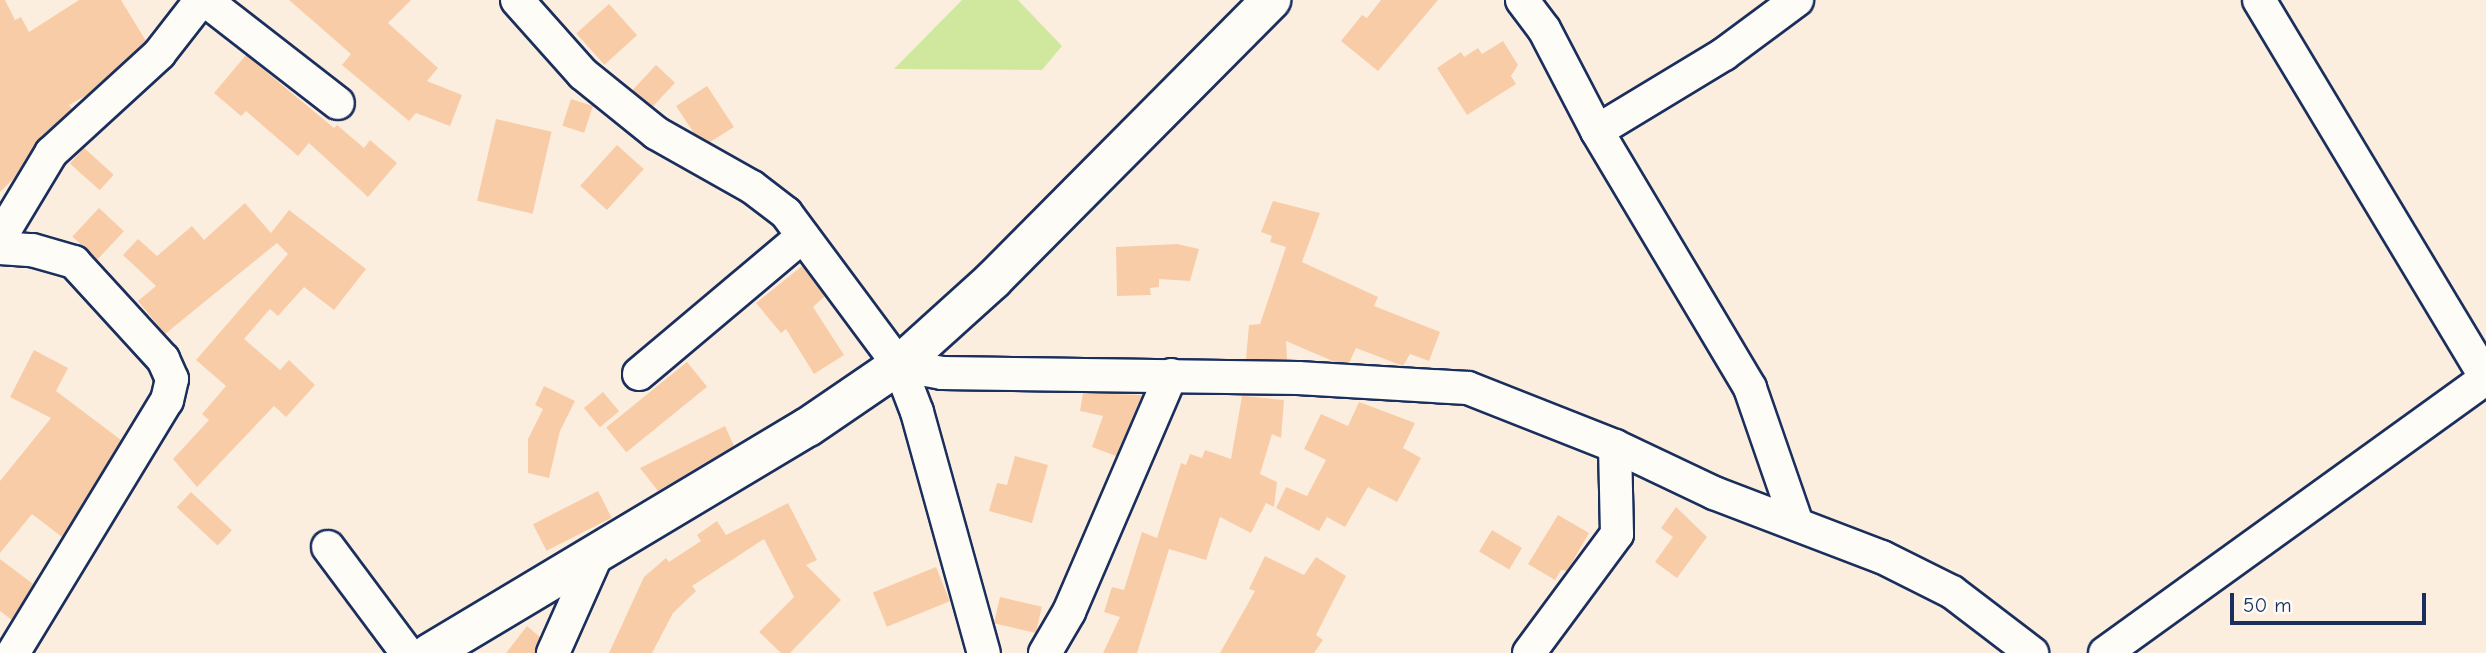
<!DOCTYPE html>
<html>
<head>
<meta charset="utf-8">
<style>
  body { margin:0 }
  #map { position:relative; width:2486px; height:653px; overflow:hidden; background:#fceedf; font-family:"Comic Neue",sans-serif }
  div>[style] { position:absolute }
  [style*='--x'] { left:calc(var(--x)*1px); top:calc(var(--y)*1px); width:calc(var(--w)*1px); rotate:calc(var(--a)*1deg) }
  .green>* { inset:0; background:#cfe89e }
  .building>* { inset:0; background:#f9cca8; transform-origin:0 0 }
  .roads { filter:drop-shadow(2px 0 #1b2f5e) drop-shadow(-2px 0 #1b2f5e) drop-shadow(0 2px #1b2f5e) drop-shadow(0 -2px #1b2f5e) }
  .street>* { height:32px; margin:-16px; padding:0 16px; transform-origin:16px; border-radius:16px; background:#fdfcf7 }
  .secondary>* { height:38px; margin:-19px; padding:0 19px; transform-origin:19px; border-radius:19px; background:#fdfcf7 }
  span { translate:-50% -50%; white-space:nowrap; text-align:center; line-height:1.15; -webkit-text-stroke:6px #fdfcf7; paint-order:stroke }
  .scale { position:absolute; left:2230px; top:593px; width:196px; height:32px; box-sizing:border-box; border:4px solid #1b2f5e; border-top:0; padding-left:9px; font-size:21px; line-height:24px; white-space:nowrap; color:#1b2f5e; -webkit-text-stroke:5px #fdfcf7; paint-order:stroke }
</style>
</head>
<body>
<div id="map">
  <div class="green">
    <i style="clip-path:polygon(962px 0,1018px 0,1062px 46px,1042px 70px,894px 69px)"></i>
  </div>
  <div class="building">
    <i style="clip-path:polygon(0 0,5px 0,15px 20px,21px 17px,29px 32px,79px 0,121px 0,146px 41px,87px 95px,69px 105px,72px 109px,38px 140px,14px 178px,0 192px)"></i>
    <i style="clip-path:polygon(289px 0,411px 0,388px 23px,438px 68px,427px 81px,462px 95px,450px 126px,416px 113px,409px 121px,342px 65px,351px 54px)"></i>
    <i style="clip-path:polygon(1381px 0,1438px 0,1378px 71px,1341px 41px,1362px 15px,1367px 18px)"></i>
    <i style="left:609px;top:4px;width:42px;height:44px;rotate:48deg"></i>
    <i style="clip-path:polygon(1503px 41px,1518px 65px,1511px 76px,1516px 84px,1467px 115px,1437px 68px,1461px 52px,1464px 57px,1478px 48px,1482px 54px)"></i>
    <i style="clip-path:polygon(246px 55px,334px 128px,337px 125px,364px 148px,370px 140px,397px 163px,368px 197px,309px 143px,298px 156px,246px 111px,241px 116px,214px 93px)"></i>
    <i style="left:656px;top:65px;width:26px;height:35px;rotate:43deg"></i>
    <i style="clip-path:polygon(707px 86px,734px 127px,710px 142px,694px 133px,676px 106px)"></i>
    <i style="left:571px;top:99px;width:23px;height:28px;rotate:18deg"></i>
    <i style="left:496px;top:119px;width:57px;height:84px;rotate:13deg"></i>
    <i style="left:617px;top:145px;width:36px;height:55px;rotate:42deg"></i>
    <i style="left:84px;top:148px;width:40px;height:21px;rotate:42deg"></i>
    <i style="clip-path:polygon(1273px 201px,1320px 213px,1302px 262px,1378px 297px,1374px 306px,1440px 332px,1429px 361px,1410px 354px,1403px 366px,1356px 348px,1349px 363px,1335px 362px,1286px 341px,1287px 359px,1246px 359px,1249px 325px,1260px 324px,1286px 247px,1270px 242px,1272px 236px,1261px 232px)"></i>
    <i style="clip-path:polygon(245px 203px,271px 233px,289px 210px,366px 269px,334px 310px,304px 287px,278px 316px,270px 309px,244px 339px,280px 370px,289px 360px,315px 385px,286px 417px,274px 406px,197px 487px,173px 459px,209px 420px,202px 414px,226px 386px,196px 360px,288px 254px,277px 243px,165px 334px,138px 301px,156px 286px,123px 255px,138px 239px,157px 256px,192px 226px,204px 240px)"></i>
    <i style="left:99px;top:208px;width:34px;height:39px;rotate:43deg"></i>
    <i style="clip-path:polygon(1177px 244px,1199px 249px,1190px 281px,1159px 279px,1159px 287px,1150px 288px,1151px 295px,1117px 296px,1116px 247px)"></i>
    <i style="clip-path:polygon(802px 266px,825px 296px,813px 307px,844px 355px,814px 374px,786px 329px,781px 333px,756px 303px)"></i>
    <i style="clip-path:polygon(34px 350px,68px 368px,56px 391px,121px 440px,62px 537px,32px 514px,0 553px,0 481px,51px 418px,10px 397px)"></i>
    <i style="left:687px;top:362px;width:32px;height:104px;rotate:51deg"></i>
    <i style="clip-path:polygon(544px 386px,575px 401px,560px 431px,549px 478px,528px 473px,528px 439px,543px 409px,535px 405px)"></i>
    <i style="left:603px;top:392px;width:25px;height:25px;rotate:50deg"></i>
    <i style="clip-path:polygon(1083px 393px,1142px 395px,1116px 456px,1092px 447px,1103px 416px,1080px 411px)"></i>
    <i style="clip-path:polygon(1242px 396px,1284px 400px,1281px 438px,1272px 434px,1260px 474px,1277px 482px,1274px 507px,1266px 503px,1251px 533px,1220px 517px,1206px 560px,1169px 549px,1137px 653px,1103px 653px,1120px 617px,1104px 612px,1112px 587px,1124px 590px,1142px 532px,1157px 538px,1181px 463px,1186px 465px,1190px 454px,1202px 458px,1205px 450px,1231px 459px)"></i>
    <i style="clip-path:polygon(1359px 402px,1415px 423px,1403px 448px,1421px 458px,1397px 502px,1368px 487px,1345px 527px,1327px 517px,1319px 531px,1276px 508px,1286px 487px,1307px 496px,1326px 460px,1304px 449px,1321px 414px,1348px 426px)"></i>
    <i style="clip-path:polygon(725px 426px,734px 446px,658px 491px,640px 468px)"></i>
    <i style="clip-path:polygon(1015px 456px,1048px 465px,1032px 523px,989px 511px,997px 483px,1007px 485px)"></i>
    <i style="left:598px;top:491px;width:30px;height:73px;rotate:63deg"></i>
    <i style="left:191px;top:492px;width:56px;height:21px;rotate:43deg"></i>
    <i style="clip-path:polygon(788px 503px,817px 560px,806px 565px,841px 600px,790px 653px,781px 653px,759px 632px,794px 597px,764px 539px,692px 586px,696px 591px,673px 613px,652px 653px,609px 653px,644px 577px,666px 558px,669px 562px,701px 541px,697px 535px,717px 521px,726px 535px)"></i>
    <i style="clip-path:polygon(1676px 507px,1707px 537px,1677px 578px,1655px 562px,1673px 537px,1661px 528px)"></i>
    <i style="clip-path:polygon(1558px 515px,1589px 533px,1567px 571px,1561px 570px,1555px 580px,1528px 564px)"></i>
    <i style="left:1492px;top:530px;width:35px;height:25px;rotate:31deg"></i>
    <i style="clip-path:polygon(1265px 556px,1304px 575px,1316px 557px,1346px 576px,1316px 635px,1323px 640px,1314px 653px,1220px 653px,1255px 591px,1249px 589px)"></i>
    <i style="clip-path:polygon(0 559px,33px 584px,12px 620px,0 611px)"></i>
    <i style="left:936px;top:567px;width:37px;height:68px;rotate:68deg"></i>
    <i style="left:1000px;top:597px;width:43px;height:27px;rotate:13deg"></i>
    <i style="clip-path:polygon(527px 626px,540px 637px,535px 653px,506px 653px)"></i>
  </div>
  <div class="roads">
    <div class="street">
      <i style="--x:205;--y:0;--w:168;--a:37.8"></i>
      <i style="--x:517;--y:0;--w:99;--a:48.3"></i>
      <i style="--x:583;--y:74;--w:94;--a:38.9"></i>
      <i style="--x:656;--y:133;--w:110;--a:29.4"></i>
      <i style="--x:752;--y:187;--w:43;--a:37.4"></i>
      <i style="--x:786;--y:213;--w:189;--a:53.4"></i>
      <i style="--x:899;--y:365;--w:50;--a:69"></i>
      <i style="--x:917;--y:412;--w:250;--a:74.5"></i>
      <i style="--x:1522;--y:0;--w:36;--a:53"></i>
      <i style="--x:1544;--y:29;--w:115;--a:62.5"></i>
      <i style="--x:1597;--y:131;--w:299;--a:59.2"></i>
      <i style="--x:1750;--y:388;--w:144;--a:70.9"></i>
      <i style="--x:2259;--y:0;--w:441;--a:59"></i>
      <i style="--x:1597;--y:131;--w:149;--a:-31.2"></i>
      <i style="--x:1724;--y:54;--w:91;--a:-36.5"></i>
      <i style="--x:0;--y:238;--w:99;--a:-59"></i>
      <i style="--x:51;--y:153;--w:147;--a:-42.5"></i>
      <i style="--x:159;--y:54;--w:68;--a:-52.1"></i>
      <i style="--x:0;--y:248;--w:32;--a:4"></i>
      <i style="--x:32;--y:250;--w:44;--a:15.9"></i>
      <i style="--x:74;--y:262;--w:132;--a:47.5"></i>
      <i style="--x:163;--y:359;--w:22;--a:66"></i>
      <i style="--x:172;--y:379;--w:22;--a:103"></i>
      <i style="--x:167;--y:400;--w:296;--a:121.3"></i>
      <i style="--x:899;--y:365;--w:44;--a:10.5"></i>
      <i style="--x:942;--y:373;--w:356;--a:0.8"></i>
      <i style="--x:1298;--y:378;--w:170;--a:3.4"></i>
      <i style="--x:1468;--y:388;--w:158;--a:21.5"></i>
      <i style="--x:1615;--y:446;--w:110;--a:25.4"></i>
      <i style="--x:1714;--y:493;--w:180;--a:20.9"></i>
      <i style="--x:1882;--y:557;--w:78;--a:26.6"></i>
      <i style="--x:1952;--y:592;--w:101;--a:37.3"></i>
      <i style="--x:639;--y:374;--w:214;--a:-40.1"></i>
      <i style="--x:328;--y:547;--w:132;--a:53.3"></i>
      <i style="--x:553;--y:653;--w:111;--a:-66"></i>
      <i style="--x:1045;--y:653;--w:48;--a:-59.7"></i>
      <i style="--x:1069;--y:612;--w:258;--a:-66.7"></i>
      <i style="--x:1529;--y:653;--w:148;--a:-53.5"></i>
      <i style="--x:1617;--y:534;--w:88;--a:-91.3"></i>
      <i style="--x:2105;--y:653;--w:470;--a:-35.8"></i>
    </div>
    <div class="secondary">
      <i style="--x:430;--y:653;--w:440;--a:-30.9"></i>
      <i style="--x:808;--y:427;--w:110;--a:-34.3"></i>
      <i style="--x:899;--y:365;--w:127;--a:-42.1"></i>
      <i style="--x:993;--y:280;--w:395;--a:-45.2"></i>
    </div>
  </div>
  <div class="scale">50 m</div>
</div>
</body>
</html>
